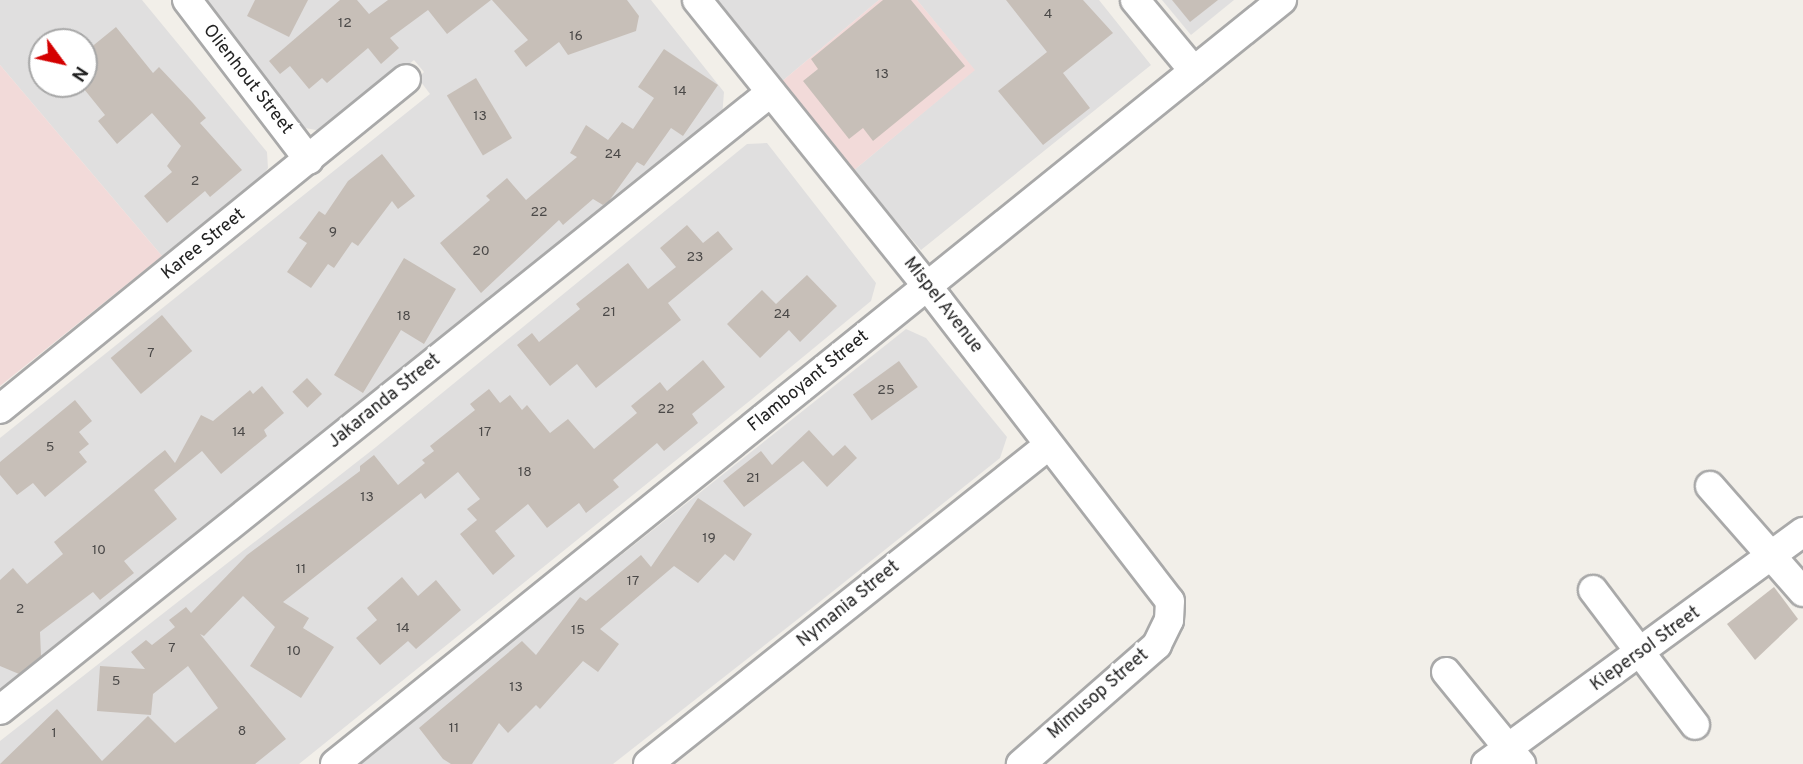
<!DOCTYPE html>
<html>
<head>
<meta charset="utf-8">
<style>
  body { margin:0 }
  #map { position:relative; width:1803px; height:764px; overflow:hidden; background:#f2efe9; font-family:Overpass,sans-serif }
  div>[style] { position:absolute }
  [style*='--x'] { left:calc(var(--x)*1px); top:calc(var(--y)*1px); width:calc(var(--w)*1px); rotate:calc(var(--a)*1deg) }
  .residential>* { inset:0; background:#e0dfdf }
  .commercial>* { inset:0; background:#f2dad9 }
  .building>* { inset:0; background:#c7bfb8; transform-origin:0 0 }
  .roads { filter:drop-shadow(2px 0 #a9a9a9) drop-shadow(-2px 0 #a9a9a9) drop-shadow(0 2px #a9a9a9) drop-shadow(0 -2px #a9a9a9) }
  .minor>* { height:28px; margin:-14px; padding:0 14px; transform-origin:14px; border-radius:14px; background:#fff }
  span { translate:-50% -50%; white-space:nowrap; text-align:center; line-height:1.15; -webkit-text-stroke:7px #fff; paint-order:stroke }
  .number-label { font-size:14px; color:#4b4948 }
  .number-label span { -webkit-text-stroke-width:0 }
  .street-label { font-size:18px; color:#222 }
  .north { position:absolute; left:28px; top:28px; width:70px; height:70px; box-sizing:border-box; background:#fff; border:2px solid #a7a7a7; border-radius:50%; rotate:123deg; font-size:19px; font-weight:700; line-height:28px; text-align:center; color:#222 }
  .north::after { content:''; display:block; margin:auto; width:24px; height:32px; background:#d40000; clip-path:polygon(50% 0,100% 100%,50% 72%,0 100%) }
</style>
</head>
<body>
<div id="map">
  <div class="residential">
    <i style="clip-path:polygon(evenodd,0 0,142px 0,267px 152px,268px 168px,261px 178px,162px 256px,0 65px,0 0,42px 42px,84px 42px,84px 84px,42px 84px,42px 42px)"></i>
    <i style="clip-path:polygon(200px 0,651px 0,724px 92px,722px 117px,0 692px,0 438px,430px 94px,418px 78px,424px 72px,414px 60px,328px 132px,299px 127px)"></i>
    <i style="clip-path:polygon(716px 0,879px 0,780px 83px)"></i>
    <i style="clip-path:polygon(917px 0,1099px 0,1151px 65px,921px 250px,853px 171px,974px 70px)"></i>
    <i style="clip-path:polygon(1162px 0,1234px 0,1191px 35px)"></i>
    <i style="clip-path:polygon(767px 143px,876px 283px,871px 301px,752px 399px,299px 764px,0 764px,0 741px,376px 447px,747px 144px)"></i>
    <i style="clip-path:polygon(906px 329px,926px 338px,1007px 437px,1000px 458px,812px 608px,613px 764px,358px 764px)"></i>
  </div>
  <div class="commercial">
    <i style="clip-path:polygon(879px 0,917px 0,975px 70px,853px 171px,780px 83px)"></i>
    <i style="clip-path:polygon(0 65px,162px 256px,0 386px)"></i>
  </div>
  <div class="building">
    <i style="clip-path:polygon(255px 0,308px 0,289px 37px,247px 16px)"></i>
    <i style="clip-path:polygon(340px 0,357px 0,369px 14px,388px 0,491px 0,447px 34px,428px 10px,390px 38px,399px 48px,381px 64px,368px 48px,327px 83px,322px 78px,309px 89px,290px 66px,280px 74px,269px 61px)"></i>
    <i style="clip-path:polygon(492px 0,627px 0,639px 16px,636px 31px,568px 55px,559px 42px,526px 67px,514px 51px,528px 40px)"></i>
    <i style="clip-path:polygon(883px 0,911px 0,965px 66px,873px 141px,863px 128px,849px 139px,803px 81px,818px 69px,811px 59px)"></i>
    <i style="clip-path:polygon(1006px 0,1083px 0,1113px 33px,1063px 73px,1090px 108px,1043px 145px,998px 91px,1047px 52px)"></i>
    <i style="clip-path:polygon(1172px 0,1218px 0,1190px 22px)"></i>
    <i style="clip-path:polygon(116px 27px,153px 73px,159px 67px,192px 102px,206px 118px,200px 123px,242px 170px,210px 197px,205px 191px,167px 223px,144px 196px,172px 172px,167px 166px,181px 146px,152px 113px,117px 144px,98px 121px,105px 115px,84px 89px,84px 53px)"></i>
    <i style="clip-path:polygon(664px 49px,718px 85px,683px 136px,671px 128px,644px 166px,637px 162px,609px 201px,603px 205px,593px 199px,563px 225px,559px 220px,481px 293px,440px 243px,490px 200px,486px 196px,507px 178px,526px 200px,577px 157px,570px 153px,586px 125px,608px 140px,622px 122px,633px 129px,654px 98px,638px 87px)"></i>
    <i style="left:476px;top:78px;width:70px;height:34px;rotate:59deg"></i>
    <i style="clip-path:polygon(382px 154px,415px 196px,398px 209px,392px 201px,358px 246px,352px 242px,334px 268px,328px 264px,311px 288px,287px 272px,307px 243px,299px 238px,319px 211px,325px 215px,348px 181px)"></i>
    <i style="clip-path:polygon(687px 225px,703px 243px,718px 231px,733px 249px,668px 303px,681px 320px,596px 388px,577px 364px,550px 386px,517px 345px,532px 333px,539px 342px,580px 309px,576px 304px,628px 263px,648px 289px,676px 267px,660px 248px)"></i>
    <i style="clip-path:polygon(404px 258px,456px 289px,424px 344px,401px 330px,363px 393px,334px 375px)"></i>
    <i style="clip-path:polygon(807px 275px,837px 306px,800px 342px,789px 330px,760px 358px,727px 324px,762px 290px,776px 304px)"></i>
    <i style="left:162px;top:315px;width:47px;height:67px;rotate:50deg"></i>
    <i style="clip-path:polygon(703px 360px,725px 387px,692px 414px,698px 423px,664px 451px,657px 443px,613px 480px,619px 487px,586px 513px,579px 503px,547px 528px,528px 504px,495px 531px,515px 556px,493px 575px,460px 534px,477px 520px,467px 509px,480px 499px,458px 472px,425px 499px,421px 493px,283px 602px,309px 618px,303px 628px,334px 647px,301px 698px,250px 666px,275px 627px,243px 596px,204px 636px,200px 634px,286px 739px,255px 764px,0 764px,57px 709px,102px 761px,148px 716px,175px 743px,218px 708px,188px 666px,153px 694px,151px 715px,97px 711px,100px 666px,145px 669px,131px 652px,146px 640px,152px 645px,175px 627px,169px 620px,186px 607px,191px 613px,247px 555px,360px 471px,360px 466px,374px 455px,398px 485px,425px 463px,422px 460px,434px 451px,430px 446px,475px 410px,470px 404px,489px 389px,500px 403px,510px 395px,522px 410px,527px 405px,550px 433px,568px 419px,594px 449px,637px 413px,631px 406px,660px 382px,667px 391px)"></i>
    <i style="left:899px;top:361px;width:32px;height:57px;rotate:54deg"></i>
    <i style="left:307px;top:378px;width:22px;height:20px;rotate:47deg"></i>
    <i style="clip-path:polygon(262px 386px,284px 413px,264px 430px,267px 436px,221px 474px,202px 451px,154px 490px,177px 519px,124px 561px,134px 573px,100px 600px,93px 592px,40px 632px,41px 656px,19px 674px,0 666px,0 580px,13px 568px,27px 584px,63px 554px,54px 542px,155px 458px,165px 450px,175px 463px,201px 415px,213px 421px,250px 390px,253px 394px)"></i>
    <i style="clip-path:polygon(75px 400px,92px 421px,79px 432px,89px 444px,79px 452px,87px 462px,45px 497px,33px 483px,17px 495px,0 475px,0 462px)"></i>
    <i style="clip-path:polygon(809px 430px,833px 456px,845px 445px,857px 458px,827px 487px,803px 461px,744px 507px,723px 481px,761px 451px,772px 465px)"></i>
    <i style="clip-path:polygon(698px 498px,752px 534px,734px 561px,725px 554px,698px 583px,674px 566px,600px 629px,619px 644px,598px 672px,583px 661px,540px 709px,536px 705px,508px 733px,499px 723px,472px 764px,451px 764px,443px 759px,419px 728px,522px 641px,536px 655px,580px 597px,586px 601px,641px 555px,651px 567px)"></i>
    <i style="clip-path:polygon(402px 577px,418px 596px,436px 580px,461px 610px,416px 649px,408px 641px,380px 665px,356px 638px,377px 620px,367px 608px)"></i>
    <i style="clip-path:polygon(1774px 587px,1798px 619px,1755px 660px,1727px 624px)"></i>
  </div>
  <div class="roads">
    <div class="minor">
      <i style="--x:187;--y:0;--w:201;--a:52.7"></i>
      <i style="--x:697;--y:0;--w:368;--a:51.2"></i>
      <i style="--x:928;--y:287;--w:396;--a:52.4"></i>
      <i style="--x:1170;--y:601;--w:19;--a:93"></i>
      <i style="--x:1169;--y:620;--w:28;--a:116"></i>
      <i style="--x:1157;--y:645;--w:181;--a:138.8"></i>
      <i style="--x:1135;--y:0;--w:92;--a:50.3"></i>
      <i style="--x:0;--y:409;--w:523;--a:-39.1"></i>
      <i style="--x:1710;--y:486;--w:141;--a:48.7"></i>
      <i style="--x:1593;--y:590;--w:169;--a:52.9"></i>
      <i style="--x:1446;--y:672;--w:119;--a:50.8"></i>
      <i style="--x:0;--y:710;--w:987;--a:-38.71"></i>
      <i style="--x:335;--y:764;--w:1217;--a:-38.9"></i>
      <i style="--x:648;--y:764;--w:512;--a:-38.5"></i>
      <i style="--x:1486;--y:764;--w:393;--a:-36.2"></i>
    </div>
  </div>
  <div class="number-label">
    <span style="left:1048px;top:15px">4</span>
    <span style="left:345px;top:24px">12</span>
    <span style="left:576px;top:37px">16</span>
    <span style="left:882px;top:75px">13</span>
    <span style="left:680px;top:92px">14</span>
    <span style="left:480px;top:117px">13</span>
    <span style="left:613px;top:155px">24</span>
    <span style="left:195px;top:182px">2</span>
    <span style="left:539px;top:213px">22</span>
    <span style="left:333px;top:233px">9</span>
    <span style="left:481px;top:252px">20</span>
    <span style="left:695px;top:258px">23</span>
    <span style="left:609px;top:313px">21</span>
    <span style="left:782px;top:315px">24</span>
    <span style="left:404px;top:317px">18</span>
    <span style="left:151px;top:354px">7</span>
    <span style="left:886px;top:391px">25</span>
    <span style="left:666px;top:410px">22</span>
    <span style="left:239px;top:433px">14</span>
    <span style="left:485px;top:433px">17</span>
    <span style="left:50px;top:448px">5</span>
    <span style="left:525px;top:473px">18</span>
    <span style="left:753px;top:479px">21</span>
    <span style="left:367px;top:498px">13</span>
    <span style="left:709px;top:539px">19</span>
    <span style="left:99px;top:551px">10</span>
    <span style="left:301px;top:570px">11</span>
    <span style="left:633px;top:582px">17</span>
    <span style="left:20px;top:610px">2</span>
    <span style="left:403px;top:629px">14</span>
    <span style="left:578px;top:631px">15</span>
    <span style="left:172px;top:649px">7</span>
    <span style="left:294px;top:652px">10</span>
    <span style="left:116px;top:682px">5</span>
    <span style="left:516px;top:688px">13</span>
    <span style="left:454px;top:729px">11</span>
    <span style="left:242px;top:732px">8</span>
    <span style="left:54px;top:734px">1</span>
  </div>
  <div class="street-label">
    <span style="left:247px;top:80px;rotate:52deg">Olienhout Street</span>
    <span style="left:204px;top:245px;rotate:-39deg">Karee Street</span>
    <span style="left:942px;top:306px;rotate:52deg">Mispel Avenue</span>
    <span style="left:809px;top:382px;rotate:-39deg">Flamboyant Street</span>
    <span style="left:385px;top:402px;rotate:-39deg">Jakaranda Street</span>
    <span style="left:849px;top:605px;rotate:-39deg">Nymania Street</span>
    <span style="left:1646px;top:650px;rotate:-36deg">Kiepersol Street</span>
    <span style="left:1099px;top:695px;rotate:-41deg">Mimusop Street</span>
  </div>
  <div class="north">N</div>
</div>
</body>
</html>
